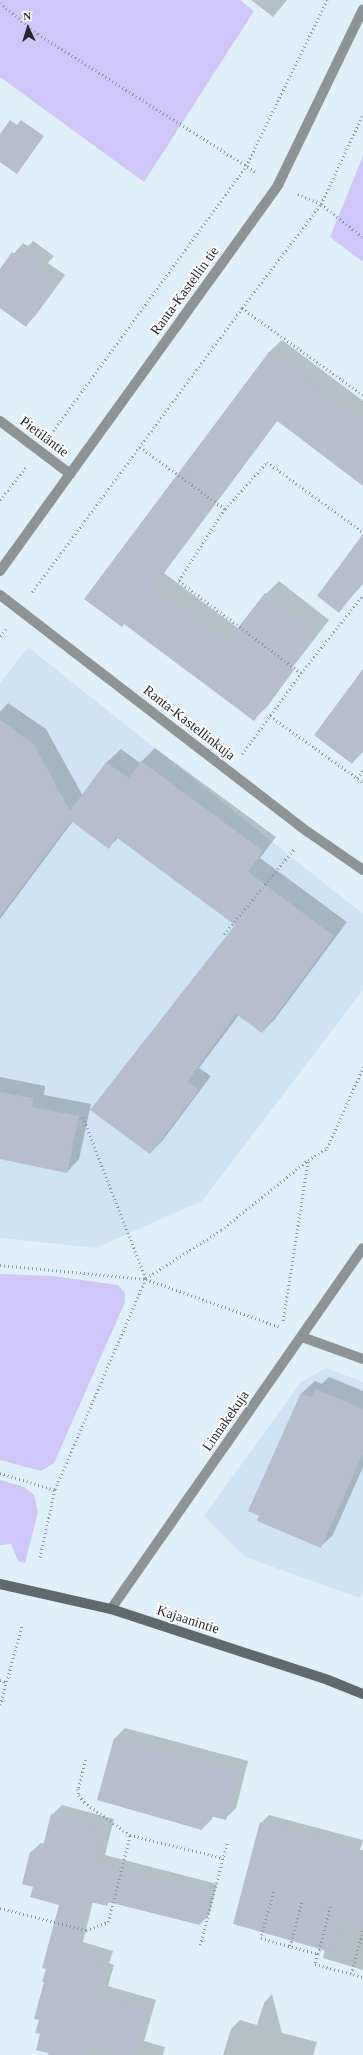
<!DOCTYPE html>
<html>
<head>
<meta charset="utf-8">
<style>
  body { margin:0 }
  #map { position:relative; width:363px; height:2055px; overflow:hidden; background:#e0f0fb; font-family:"Times New Roman",serif }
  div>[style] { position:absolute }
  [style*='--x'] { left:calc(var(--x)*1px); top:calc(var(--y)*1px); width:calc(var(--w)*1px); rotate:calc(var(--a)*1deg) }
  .built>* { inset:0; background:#cee3f3 }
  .green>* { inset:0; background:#cfc6f9 }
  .shadow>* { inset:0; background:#0003 }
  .building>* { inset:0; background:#b6bdcc }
  .path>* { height:2.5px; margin-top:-1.25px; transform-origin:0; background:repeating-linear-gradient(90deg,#8c979f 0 1px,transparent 0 4px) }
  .minor>* { height:10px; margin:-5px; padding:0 5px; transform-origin:5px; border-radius:5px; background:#8c9496 }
  .secondary>* { height:10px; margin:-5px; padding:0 5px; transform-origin:5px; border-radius:5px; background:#5e6a6d }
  span { translate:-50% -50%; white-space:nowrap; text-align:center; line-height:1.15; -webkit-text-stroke:4px #fff; paint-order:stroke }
  .street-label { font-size:14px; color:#23292d }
  .north { position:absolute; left:8px; top:8px; width:40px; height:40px; -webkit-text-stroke:3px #fff; paint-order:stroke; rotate:356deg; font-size:11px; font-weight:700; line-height:16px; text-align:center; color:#23292d }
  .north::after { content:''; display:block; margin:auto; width:14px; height:18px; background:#23292d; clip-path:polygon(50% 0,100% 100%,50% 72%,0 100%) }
</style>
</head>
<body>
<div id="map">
  <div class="built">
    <i style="clip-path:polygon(28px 647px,363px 914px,363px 990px,202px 1201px,96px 1248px,0 1238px,0 683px)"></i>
    <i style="clip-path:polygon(326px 1368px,363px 1382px,363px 1591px,360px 1598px,245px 1557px,204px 1516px,301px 1382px)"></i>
  </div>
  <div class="green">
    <i style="clip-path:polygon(0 0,240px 0,254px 11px,144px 182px,0 77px)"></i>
    <i style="clip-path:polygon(363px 156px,363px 262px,330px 237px)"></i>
    <i style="clip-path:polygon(0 1274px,53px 1276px,118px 1285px,125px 1293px,125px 1302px,54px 1463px,41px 1471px,0 1460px)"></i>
    <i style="clip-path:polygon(0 1480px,24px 1487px,34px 1495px,38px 1512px,25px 1563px,18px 1561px,11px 1544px,0 1545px)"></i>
  </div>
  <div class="shadow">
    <i style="clip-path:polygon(251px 0,287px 0,273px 17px)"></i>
    <i style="clip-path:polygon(33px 241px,54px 256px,48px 263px,65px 275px,36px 315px,26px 325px,0 307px,0 270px,23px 243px,28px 246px)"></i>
    <i style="clip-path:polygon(282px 340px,363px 401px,363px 485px,278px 420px,164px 573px,239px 629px,266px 594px,279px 581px,329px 620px,292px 668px,294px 670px,267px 707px,254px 719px,124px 623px,269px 352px)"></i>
    <i style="clip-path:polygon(363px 536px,363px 584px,339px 611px)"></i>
    <i style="clip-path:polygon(363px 671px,363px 752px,352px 763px)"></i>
    <i style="clip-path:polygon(8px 703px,46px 729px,83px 796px,107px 762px,121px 749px,140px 763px,155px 748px,276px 837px,260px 858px,347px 922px,275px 1019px,262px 1032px,239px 1015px,199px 1068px,211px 1076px,163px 1140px,150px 1153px,236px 924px,118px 838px,109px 847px,73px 821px,0 919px,0 712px)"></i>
    <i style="clip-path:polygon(0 1077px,45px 1086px,44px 1095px,91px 1104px,79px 1159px,67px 1172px,0 1158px)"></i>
    <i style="clip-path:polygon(329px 1377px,363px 1391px,363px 1467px,333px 1535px,320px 1547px,302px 1393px,315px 1381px,322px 1384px)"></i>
    <i style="clip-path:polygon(125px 1728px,248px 1761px,236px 1808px,225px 1819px,213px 1816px,212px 1819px,202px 1829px,115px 1738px)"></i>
    <i style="clip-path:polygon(62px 1805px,114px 1819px,105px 1855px,217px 1884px,209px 1915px,200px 1924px,110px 1901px,107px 1905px,93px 1901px,83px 1942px,113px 1951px,109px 1963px,114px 1965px,108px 1986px,156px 2000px,144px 2041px,165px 2047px,163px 2055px,48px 2055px,49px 2052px,41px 2034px,40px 2020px,60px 1904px,34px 1886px,31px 1852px,41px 1843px,45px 1844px,52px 1815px)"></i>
    <i style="clip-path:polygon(269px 1815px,363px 1840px,360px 1850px,363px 1850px,363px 1970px,323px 1958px,325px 1949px,261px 1823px)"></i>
    <i style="clip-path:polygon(272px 1994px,282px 2033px,317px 2042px,313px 2055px,223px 2055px,231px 2029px,240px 2020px,257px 2025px,264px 2003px)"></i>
  </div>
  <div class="building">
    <i style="clip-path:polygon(10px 120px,17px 125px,21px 120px,44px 136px,17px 174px,0 162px,0 134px)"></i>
    <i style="clip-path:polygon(22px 251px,44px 266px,39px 273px,56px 286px,26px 327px,0 308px,0 269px,12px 252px,18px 256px)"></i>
    <i style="clip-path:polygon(269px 352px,363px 423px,363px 486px,276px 420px,151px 586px,227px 642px,265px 593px,317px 634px,280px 681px,282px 683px,254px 721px,124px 624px,122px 627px,84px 599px)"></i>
    <i style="clip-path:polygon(363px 534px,363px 581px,339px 613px,317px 596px)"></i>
    <i style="clip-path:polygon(363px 669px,363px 749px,352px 764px,314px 735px)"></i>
    <i style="clip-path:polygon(0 720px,33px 743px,70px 811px,106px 762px,129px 778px,141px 761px,263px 851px,248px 872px,334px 936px,262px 1033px,236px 1014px,187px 1082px,199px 1090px,150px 1154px,90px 1110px,235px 925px,116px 837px,109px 849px,71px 821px,0 916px)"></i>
    <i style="clip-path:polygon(0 1092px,33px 1098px,32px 1107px,79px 1116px,67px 1173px,0 1159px)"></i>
    <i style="clip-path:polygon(316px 1389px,363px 1409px,363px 1453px,321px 1548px,257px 1521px,259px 1516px,248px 1511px,301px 1393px,312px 1397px)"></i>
    <i style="clip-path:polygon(114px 1738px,239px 1771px,226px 1820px,206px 1815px,202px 1830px,97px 1800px)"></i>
    <i style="clip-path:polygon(51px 1814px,106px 1828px,97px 1864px,209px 1893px,200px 1925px,108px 1902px,107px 1906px,87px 1901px,74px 1952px,104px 1960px,101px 1972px,106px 1974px,100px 1995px,147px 2009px,134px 2055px,113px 2055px,86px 2046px,84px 2055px,56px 2055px,36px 2050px,40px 2034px,35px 2033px,39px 2020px,34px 2019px,44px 1982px,42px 1982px,46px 1969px,42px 1968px,59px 1905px,30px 1897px,33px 1887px,22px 1884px,30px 1852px,41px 1854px)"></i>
    <i style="clip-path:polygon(260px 1822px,355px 1848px,353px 1858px,363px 1860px,363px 1927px,342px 1923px,334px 1953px,233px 1924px)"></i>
  </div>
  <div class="path">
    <i style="--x:0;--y:3;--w:49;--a:39.2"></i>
    <i style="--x:38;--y:34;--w:260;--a:32.3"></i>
    <i style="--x:298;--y:194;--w:25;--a:23"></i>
    <i style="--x:321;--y:204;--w:53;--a:38.2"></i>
    <i style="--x:242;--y:308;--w:149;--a:35.7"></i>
    <i style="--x:53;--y:431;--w:328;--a:-53.9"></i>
    <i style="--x:246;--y:166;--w:185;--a:-64"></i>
    <i style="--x:140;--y:447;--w:105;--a:36.1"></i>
    <i style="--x:225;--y:509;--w:63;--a:-48.2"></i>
    <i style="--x:267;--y:462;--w:119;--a:36.1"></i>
    <i style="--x:0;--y:500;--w:42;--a:-51.8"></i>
    <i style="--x:225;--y:509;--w:85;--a:122.6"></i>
    <i style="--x:179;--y:581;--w:153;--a:37"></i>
    <i style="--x:301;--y:673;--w:100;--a:-51.5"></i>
    <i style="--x:32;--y:592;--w:353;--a:-53.5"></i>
    <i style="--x:242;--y:308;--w:131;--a:-52.8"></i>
    <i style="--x:321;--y:204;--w:99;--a:-65"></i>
    <i style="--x:0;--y:636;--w:9;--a:-49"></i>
    <i style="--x:270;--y:716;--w:114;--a:35.4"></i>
    <i style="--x:242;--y:754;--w:100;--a:-53.9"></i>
    <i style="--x:357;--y:778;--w:10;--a:-53"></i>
    <i style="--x:224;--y:934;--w:110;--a:-50.5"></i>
    <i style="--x:83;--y:1117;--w:174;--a:68.7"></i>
    <i style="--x:146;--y:1279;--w:142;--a:19.7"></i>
    <i style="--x:0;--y:1265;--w:147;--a:5.5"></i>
    <i style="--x:146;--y:1279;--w:230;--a:113.3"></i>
    <i style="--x:55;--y:1490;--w:70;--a:102.4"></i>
    <i style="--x:146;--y:1278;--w:89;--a:-32.6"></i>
    <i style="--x:221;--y:1230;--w:112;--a:-38.8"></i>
    <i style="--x:308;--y:1160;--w:22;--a:-32"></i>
    <i style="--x:327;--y:1148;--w:89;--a:-66"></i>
    <i style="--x:283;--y:1321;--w:163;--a:-81.2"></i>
    <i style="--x:0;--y:1473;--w:58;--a:17.2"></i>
    <i style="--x:0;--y:1680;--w:6;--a:18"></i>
    <i style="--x:0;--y:1705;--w:83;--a:-74.6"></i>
    <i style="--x:86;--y:1760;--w:30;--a:105"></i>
    <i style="--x:78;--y:1789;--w:6;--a:81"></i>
    <i style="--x:79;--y:1795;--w:9;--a:54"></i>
    <i style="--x:84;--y:1802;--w:57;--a:35.7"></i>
    <i style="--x:130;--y:1835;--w:96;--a:13.9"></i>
    <i style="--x:274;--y:1892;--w:48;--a:105.8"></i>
    <i style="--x:261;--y:1938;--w:59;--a:15.7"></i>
    <i style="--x:318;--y:1954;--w:10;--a:107"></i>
    <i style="--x:315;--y:1964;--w:50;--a:15.2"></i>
    <i style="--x:0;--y:1908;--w:89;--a:14.3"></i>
    <i style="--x:86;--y:1930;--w:23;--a:-20"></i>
    <i style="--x:108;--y:1922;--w:90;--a:-75.8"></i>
    <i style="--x:200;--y:1945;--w:106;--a:-75.2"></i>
    <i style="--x:290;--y:1946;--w:48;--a:-75.4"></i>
    <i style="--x:318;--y:1954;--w:49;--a:-75.7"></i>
    <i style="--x:351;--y:1974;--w:46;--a:-74.7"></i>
  </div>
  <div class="minor">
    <i style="--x:0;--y:421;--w:88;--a:37.1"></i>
    <i style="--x:0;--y:571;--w:476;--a:-54.2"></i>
    <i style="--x:278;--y:185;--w:195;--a:-64.2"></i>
    <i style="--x:0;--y:595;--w:389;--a:37.6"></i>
    <i style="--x:308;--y:832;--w:67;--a:34.6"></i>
    <i style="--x:302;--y:1337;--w:65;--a:19.8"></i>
    <i style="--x:111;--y:1609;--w:440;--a:-55.1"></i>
  </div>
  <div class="secondary">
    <i style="--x:0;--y:1584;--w:114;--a:12.7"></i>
    <i style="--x:111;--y:1609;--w:228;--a:18.1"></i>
    <i style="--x:328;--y:1680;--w:38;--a:22"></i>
  </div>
  <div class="street-label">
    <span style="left:185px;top:291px;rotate:-54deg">Ranta-Kastellin tie</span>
    <span style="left:44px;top:437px;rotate:37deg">Pietiläntie</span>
    <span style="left:189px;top:723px;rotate:38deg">Ranta-Kastellinkuja</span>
    <span style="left:226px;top:1421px;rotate:-55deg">Linnakekuja</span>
    <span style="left:188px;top:1620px;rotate:18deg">Kajaanintie</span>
  </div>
  <div class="north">N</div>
</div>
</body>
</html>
